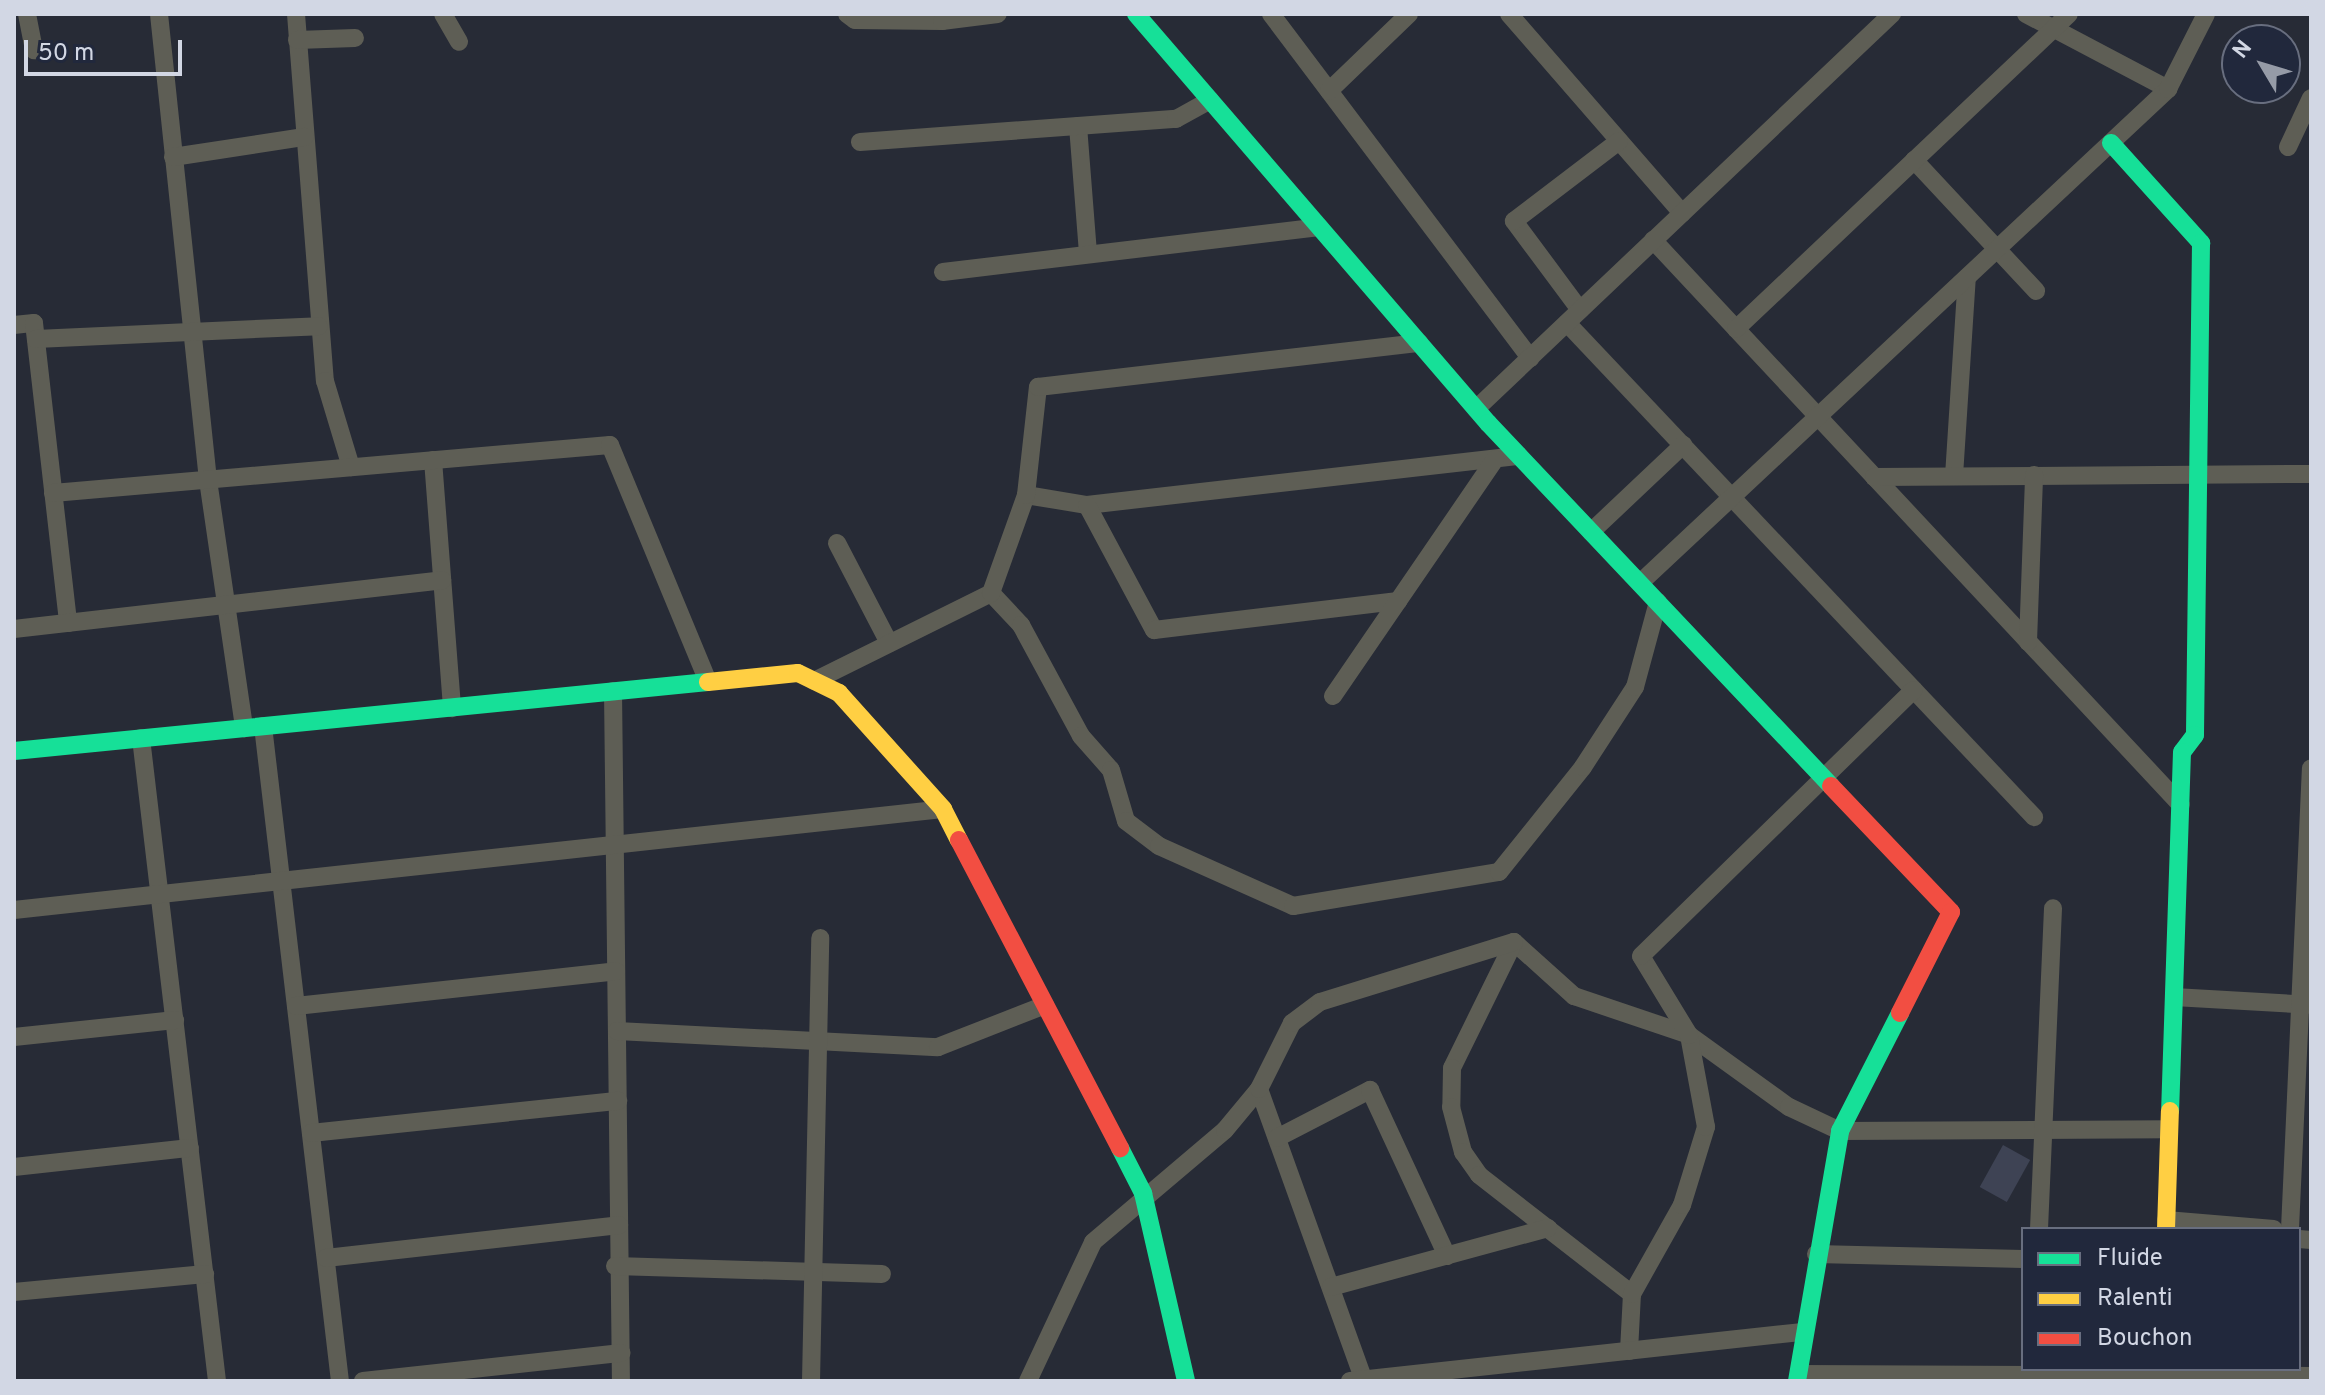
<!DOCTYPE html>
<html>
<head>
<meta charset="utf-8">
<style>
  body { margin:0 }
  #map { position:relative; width:2325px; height:1395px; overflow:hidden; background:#272b36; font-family:Overpass,sans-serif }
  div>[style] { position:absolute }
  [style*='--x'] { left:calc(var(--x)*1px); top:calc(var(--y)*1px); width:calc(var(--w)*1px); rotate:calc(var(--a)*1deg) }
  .building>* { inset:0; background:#3e4354; transform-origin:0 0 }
  .street>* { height:18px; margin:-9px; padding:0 9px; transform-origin:9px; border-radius:9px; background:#5e5e55 }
  .fast>* { height:18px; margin:-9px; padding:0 9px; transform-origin:9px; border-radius:9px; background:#16e098 }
  .slow>* { height:18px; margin:-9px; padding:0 9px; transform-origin:9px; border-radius:9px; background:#ffcf43 }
  .jam>* { height:18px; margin:-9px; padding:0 9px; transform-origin:9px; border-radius:9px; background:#f24e42 }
  span { translate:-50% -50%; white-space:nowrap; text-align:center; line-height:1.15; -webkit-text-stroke:7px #21283c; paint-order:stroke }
  .frame { position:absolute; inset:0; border:16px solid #d2d7e4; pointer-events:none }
  .legend { position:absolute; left:2021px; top:1227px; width:280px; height:144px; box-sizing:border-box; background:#21283c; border:2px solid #686e7f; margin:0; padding:10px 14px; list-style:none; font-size:24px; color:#d2d7e4 }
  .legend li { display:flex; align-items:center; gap:16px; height:40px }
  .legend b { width:40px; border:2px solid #686e7f }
  .north { position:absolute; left:2221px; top:24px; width:80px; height:80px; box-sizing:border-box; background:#21283c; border:2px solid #686e7f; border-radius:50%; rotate:308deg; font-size:22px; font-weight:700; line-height:32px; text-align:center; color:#d2d7e4 }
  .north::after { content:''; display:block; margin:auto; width:28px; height:36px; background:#969ba7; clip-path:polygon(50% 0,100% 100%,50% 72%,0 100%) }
  .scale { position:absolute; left:24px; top:40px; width:158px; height:36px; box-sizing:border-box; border:4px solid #d2d7e4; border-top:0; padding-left:10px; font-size:24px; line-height:28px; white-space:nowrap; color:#d2d7e4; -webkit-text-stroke:6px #21283c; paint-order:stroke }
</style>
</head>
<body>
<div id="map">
  <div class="building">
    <i style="left:2003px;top:1145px;width:31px;height:48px;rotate:29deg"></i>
  </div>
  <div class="street">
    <i style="--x:27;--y:14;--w:37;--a:79"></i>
    <i style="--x:159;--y:14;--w:469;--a:84"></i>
    <i style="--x:208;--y:480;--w:251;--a:81.7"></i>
    <i style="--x:296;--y:14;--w:368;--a:85.5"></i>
    <i style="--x:325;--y:381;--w:90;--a:73.2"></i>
    <i style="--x:443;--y:14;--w:32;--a:60"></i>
    <i style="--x:847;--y:14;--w:10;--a:37"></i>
    <i style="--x:855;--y:20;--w:87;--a:0.7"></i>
    <i style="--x:942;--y:21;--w:56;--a:-7.1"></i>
    <i style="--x:1271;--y:14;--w:431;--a:53"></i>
    <i style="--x:1509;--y:14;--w:264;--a:49"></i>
    <i style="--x:2026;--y:14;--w:161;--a:27.8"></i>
    <i style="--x:297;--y:40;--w:58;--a:-2"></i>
    <i style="--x:1329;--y:91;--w:111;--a:-43.9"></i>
    <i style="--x:1078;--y:126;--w:128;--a:85.5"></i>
    <i style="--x:860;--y:142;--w:317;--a:-4.2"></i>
    <i style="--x:1176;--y:119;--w:39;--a:-29"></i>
    <i style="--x:2288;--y:147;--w:54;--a:-64.9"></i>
    <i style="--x:173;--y:157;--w:133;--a:-8.7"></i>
    <i style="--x:1914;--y:160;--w:179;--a:47"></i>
    <i style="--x:1653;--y:240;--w:773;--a:46.94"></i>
    <i style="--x:943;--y:272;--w:379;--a:-6.8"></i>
    <i style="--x:1580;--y:310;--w:111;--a:-126.6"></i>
    <i style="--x:1514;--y:221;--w:132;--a:-37.3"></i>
    <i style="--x:1567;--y:323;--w:680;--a:46.61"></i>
    <i style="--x:14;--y:325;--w:20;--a:-6"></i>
    <i style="--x:34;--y:323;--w:302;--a:83.5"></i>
    <i style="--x:1736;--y:329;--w:458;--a:-43.4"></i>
    <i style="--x:36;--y:339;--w:283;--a:-2.6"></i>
    <i style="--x:1476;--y:409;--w:574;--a:-43.52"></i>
    <i style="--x:433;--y:460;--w:249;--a:85.6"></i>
    <i style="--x:1954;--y:476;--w:199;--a:-86.3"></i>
    <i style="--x:1874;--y:477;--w:437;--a:-0.4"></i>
    <i style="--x:53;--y:493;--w:559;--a:-4.93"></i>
    <i style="--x:610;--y:445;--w:256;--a:67.5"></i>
    <i style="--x:1026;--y:495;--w:62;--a:9.3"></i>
    <i style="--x:1087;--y:505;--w:435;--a:-6.5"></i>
    <i style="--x:1087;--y:505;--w:142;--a:61.8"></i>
    <i style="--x:1154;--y:630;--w:246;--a:-6.8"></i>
    <i style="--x:1591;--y:532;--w:127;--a:-43.4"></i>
    <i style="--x:837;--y:543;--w:113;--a:62.5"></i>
    <i style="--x:1640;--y:583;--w:723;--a:-43.09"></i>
    <i style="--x:2168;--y:89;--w:84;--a:-63.1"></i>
    <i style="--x:991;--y:593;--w:44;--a:46.8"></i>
    <i style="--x:1021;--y:625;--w:126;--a:61.6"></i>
    <i style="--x:1081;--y:736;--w:45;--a:48.6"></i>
    <i style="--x:1111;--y:770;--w:53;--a:73.6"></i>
    <i style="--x:1126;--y:821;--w:41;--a:37.1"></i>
    <i style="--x:1159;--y:846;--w:147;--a:24.1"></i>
    <i style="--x:1293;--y:906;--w:209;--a:-9.4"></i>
    <i style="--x:1499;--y:872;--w:134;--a:-51.3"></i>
    <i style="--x:1583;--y:767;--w:95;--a:-57"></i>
    <i style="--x:1635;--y:687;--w:88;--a:-74.9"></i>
    <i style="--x:14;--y:629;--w:431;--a:-6.5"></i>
    <i style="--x:2028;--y:642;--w:167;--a:-87.9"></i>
    <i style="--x:814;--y:681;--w:198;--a:-26.4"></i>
    <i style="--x:991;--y:593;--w:104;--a:-70.3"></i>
    <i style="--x:1026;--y:495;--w:109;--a:-83.7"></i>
    <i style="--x:1038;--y:387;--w:384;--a:-6.6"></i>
    <i style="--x:613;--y:691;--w:690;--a:89.34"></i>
    <i style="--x:1333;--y:696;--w:287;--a:-55.6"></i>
    <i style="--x:263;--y:726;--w:660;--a:83.3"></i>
    <i style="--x:141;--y:738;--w:647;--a:83.26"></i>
    <i style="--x:14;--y:910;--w:934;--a:-6.2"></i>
    <i style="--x:1514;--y:942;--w:81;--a:42"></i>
    <i style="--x:1574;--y:996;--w:121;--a:18.7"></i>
    <i style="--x:1689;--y:1035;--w:123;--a:35.8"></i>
    <i style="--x:1789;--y:1107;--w:56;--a:25.2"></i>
    <i style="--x:1840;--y:1131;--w:329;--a:-0.3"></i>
    <i style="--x:1514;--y:942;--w:140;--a:116.2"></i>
    <i style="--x:1452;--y:1068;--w:39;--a:91"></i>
    <i style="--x:1451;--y:1107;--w:47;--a:75.1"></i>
    <i style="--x:1463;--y:1152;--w:28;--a:55"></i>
    <i style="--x:1479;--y:1175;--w:194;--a:37.9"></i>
    <i style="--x:2174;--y:997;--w:137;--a:3.3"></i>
    <i style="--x:296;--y:1006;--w:322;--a:-6.2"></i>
    <i style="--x:617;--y:1031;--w:321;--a:2.9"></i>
    <i style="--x:938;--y:1047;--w:115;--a:-21.4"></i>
    <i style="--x:14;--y:1037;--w:162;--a:-6"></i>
    <i style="--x:1259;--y:1089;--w:309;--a:70.2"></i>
    <i style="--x:311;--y:1133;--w:309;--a:-6"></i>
    <i style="--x:1277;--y:1138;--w:105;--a:-27.3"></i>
    <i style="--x:1370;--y:1090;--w:183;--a:65.1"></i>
    <i style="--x:14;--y:1167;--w:177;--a:-6.2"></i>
    <i style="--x:2166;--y:1220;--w:108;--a:4.8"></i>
    <i style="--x:2039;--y:1229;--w:321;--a:-87.5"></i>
    <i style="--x:2290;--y:1229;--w:461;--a:-87.4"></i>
    <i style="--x:2299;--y:1239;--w:12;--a:5"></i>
    <i style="--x:1816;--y:1254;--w:207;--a:1.4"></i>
    <i style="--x:326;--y:1258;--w:295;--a:-6.4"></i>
    <i style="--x:615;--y:1266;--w:267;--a:1.7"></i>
    <i style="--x:1331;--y:1287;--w:225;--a:-15.2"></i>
    <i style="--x:14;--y:1292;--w:192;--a:-5.4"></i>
    <i style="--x:1629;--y:1351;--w:57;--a:-87"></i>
    <i style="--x:1632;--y:1294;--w:102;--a:-60.7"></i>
    <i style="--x:1682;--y:1205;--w:82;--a:-72.9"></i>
    <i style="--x:1706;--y:1127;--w:94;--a:-100.5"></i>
    <i style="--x:1689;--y:1035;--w:92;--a:-121.3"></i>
    <i style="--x:1641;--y:956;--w:381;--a:-44.3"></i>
    <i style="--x:1799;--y:1374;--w:512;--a:0.22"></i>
    <i style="--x:363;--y:1381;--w:260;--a:-6.2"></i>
    <i style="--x:811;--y:1381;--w:443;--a:-88.8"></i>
    <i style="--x:1028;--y:1381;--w:153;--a:-64.9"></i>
    <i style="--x:1093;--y:1242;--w:173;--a:-40.3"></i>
    <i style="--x:1225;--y:1130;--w:53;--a:-50.3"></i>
    <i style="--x:1259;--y:1089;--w:74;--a:-63.4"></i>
    <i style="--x:1292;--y:1023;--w:35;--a:-37"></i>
    <i style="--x:1320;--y:1002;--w:203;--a:-17.2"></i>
    <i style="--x:1350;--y:1381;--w:453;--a:-6.2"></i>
  </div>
  <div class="fast">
    <i style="--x:1136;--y:14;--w:540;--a:49.28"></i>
    <i style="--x:1488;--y:423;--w:499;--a:46.6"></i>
    <i style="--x:2111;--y:143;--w:135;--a:48"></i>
    <i style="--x:2201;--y:243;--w:492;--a:90.7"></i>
    <i style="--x:2195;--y:735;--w:21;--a:127"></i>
    <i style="--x:2182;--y:752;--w:359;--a:91.9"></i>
    <i style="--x:14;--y:751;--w:697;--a:-5.68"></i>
    <i style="--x:1120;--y:1148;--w:51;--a:62.9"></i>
    <i style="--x:1143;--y:1193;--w:193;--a:77.1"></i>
    <i style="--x:1797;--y:1381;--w:254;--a:-80.2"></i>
    <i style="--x:1840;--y:1131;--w:132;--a:-63"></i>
  </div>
  <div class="slow">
    <i style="--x:708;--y:682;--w:90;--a:-5.7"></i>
    <i style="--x:798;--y:673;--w:46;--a:26"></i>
    <i style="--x:839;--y:693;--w:156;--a:48.1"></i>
    <i style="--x:943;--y:809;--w:35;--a:63"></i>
    <i style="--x:2166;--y:1229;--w:118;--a:-88.1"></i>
  </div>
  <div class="jam">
    <i style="--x:1831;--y:786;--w:174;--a:46.4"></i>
    <i style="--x:1951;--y:912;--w:113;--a:116.8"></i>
    <i style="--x:959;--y:840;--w:348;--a:62.4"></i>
  </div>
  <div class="frame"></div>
  <ul class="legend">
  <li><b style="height:10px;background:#16e098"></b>Fluide</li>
  <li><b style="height:10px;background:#ffcf43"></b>Ralenti</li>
  <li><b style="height:10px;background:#f24e42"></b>Bouchon</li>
  </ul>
  <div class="north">N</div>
  <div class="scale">50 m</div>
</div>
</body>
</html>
